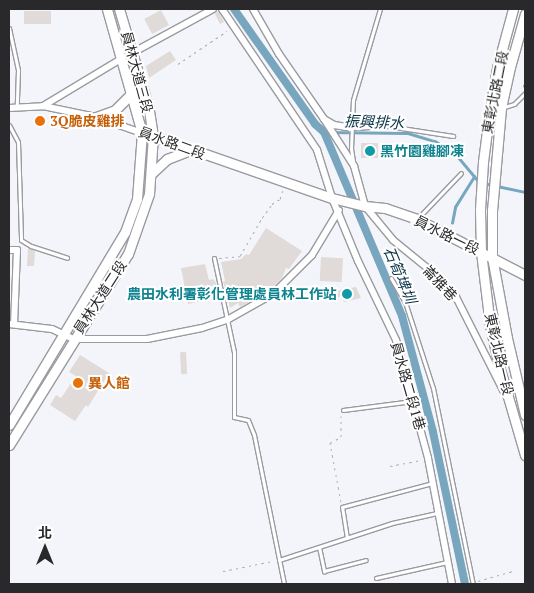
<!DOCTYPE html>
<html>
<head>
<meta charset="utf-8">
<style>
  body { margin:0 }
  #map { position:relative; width:534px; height:593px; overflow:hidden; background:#f4f5fa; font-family:"PT Serif","Noto Sans TC",serif }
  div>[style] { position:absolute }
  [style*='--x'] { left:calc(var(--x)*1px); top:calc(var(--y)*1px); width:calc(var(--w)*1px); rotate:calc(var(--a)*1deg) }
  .stream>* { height:2.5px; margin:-1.25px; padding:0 1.25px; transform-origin:1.25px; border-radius:1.25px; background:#77a6be }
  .canal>* { height:8px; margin:-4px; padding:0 4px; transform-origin:4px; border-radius:4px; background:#77a6be }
  .building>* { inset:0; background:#e0dbd8; transform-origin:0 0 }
  .path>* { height:1px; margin-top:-0.5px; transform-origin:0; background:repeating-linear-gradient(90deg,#aeafb3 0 2.5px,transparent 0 6.5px) }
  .roads { filter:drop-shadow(1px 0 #9a9ba0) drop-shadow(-1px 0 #9a9ba0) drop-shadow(0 1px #9a9ba0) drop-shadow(0 -1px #9a9ba0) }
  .lane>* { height:3px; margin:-1.5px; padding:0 1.5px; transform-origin:1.5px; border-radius:1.5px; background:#fff }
  .street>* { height:6px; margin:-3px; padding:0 3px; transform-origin:3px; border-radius:3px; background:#fff }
  .secondary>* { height:9px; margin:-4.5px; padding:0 4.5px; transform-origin:4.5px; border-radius:4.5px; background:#fff }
  .dots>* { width:14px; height:14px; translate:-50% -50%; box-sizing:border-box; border:2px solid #fff; border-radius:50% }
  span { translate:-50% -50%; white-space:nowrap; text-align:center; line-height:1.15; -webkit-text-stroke:4px #fff; paint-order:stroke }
  .street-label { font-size:14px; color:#29292b }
  .food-label { font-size:14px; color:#c56008; font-weight:700 }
  .left { translate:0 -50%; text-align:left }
  .culture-label { font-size:14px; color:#0d838f; font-weight:700 }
  .right { translate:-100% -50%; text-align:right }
  .water-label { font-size:15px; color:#093446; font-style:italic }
  .frame { position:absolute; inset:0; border:10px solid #29292b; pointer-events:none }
  .north { position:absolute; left:20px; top:523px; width:50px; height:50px; -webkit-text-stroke:4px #fff; paint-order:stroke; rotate:0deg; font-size:14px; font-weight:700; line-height:20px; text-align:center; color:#29292b }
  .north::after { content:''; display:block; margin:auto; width:18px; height:22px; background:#29292b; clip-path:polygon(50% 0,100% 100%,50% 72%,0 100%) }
</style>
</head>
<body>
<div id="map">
  <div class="stream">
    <i style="--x:524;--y:86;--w:1;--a:-45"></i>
    <i style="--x:324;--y:132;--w:84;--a:0.7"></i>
    <i style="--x:408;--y:133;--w:28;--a:17"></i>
    <i style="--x:435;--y:141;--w:22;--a:30"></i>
    <i style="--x:454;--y:152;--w:39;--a:50"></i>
    <i style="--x:479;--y:182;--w:13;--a:13"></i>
    <i style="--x:497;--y:186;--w:29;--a:12"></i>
    <i style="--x:452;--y:223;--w:16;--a:-79"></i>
    <i style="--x:455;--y:207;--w:36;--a:-58"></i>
  </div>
  <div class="canal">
    <i style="--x:234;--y:9;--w:141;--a:54.8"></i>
    <i style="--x:315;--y:124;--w:12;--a:42"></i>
    <i style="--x:324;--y:132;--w:200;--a:67"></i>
    <i style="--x:402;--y:316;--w:120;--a:75"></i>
    <i style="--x:433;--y:432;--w:155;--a:78.1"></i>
  </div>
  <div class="building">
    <i style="left:161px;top:10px;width:17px;height:19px;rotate:62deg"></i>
    <i style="left:24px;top:11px;width:27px;height:13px"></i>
    <i style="clip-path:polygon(218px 11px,224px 22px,220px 24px,215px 14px)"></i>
    <i style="clip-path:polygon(170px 51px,176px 60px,149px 78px,146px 66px)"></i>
    <i style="left:378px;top:143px;width:15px;height:17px;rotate:90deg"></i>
    <i style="clip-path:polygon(266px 228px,302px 251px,289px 269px,286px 268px,282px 278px,270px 290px,240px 307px,238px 303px,230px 308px,223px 281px,225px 281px,221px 262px,241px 259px,246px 254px,249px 255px)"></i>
    <i style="clip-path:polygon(28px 248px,35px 251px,34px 266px,27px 266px)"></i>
    <i style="left:321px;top:257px;width:22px;height:24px;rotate:3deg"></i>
    <i style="clip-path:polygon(205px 264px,209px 280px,213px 279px,216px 283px,219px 297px,188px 304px,181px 268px)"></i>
    <i style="clip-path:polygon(356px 287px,361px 298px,344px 302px,341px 296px,337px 298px,334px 291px)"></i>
    <i style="left:186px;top:352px;width:22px;height:6px;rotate:87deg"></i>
    <i style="clip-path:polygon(80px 355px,109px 373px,88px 407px,86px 405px,75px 421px,50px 405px,56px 395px,61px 398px,76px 376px,69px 372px)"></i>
  </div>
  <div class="path">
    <i style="--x:178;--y:64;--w:59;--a:-34"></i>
    <i style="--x:219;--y:258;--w:21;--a:-5"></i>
    <i style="--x:240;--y:256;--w:44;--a:-59.9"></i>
    <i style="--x:262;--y:218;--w:17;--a:-54"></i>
    <i style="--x:272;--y:204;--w:9;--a:-32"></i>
    <i style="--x:280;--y:199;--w:9;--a:-72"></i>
    <i style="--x:390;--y:466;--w:32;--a:-11"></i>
    <i style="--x:341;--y:502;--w:60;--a:-100.6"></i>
    <i style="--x:330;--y:443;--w:13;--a:-29"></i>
    <i style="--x:341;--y:437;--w:21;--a:-90"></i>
    <i style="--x:223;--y:571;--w:51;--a:-11.3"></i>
    <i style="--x:478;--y:581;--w:36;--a:-16"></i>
  </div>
  <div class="roads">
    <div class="lane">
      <i style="--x:9;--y:28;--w:43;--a:77.9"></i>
      <i style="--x:18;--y:70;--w:37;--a:92"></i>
      <i style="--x:501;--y:108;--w:14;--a:-17"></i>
      <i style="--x:514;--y:104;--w:16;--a:-45"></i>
      <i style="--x:9;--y:125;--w:19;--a:62"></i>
      <i style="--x:18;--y:142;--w:98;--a:88.2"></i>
      <i style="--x:21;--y:240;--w:12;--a:31"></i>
      <i style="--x:31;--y:246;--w:38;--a:18"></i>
      <i style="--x:352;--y:128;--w:36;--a:-3"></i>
      <i style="--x:388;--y:126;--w:66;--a:8.7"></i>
      <i style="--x:353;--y:161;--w:12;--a:-99"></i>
      <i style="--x:351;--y:149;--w:49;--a:-87.7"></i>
      <i style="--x:353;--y:100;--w:95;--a:-73.5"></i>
      <i style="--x:418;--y:218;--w:62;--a:-46.3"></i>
      <i style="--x:214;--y:258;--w:96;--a:78"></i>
      <i style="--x:234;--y:352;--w:65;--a:90"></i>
      <i style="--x:234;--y:417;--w:14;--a:12"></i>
      <i style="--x:248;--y:420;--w:16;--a:68"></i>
      <i style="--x:254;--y:435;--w:152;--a:78.6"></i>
      <i style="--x:391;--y:278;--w:28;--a:60"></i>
      <i style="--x:405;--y:302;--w:90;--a:72"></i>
      <i style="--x:433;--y:388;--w:200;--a:78.5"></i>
      <i style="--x:343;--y:410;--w:70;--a:-7.4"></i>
      <i style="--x:347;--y:538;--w:31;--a:-99"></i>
      <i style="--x:342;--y:507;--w:93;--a:-14.9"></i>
      <i style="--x:319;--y:547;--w:25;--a:78"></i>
      <i style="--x:324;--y:571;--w:43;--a:-14.7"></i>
      <i style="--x:279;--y:560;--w:119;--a:-18.1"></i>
      <i style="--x:392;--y:523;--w:46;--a:-12.5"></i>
      <i style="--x:376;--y:578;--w:73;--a:-12.7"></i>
    </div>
    <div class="street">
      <i style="--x:222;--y:9;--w:170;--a:56"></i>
      <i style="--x:317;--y:150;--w:50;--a:72.6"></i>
      <i style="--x:332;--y:198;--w:68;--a:67.6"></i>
      <i style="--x:358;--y:261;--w:88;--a:64.3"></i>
      <i style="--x:396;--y:340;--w:122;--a:74.8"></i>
      <i style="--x:428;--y:458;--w:128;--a:79.2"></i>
      <i style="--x:253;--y:9;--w:52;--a:60"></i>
      <i style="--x:279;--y:54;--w:79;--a:55.3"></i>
      <i style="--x:324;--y:119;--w:12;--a:31"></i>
      <i style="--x:334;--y:125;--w:18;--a:9"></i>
      <i style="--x:132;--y:53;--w:92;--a:-28.5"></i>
      <i style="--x:43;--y:106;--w:91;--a:-31.1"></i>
      <i style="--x:9;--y:108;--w:34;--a:-3"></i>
      <i style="--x:43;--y:106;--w:54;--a:11.7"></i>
      <i style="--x:96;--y:117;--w:49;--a:19.2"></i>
      <i style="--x:324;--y:119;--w:56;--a:57.4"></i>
      <i style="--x:354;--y:166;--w:41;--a:74.6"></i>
      <i style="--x:365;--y:206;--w:44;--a:50.5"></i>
      <i style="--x:393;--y:240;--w:49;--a:39.2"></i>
      <i style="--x:431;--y:271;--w:36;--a:46"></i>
      <i style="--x:456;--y:297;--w:106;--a:63.2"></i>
      <i style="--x:9;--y:250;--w:8;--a:0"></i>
      <i style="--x:17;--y:250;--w:74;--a:92.3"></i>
      <i style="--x:9;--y:324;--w:43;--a:6.6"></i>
      <i style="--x:52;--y:329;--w:23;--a:25"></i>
      <i style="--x:73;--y:339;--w:74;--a:0"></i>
      <i style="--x:147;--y:339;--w:56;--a:-11.3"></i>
      <i style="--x:202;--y:328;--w:26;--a:-18"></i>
      <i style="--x:227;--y:320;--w:53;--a:-29.5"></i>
      <i style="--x:273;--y:294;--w:55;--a:-45"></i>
      <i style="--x:312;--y:255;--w:52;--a:-59"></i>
    </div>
    <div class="secondary">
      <i style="--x:513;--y:9;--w:61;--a:105.2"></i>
      <i style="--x:497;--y:68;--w:48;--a:99.7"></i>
      <i style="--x:489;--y:115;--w:47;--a:97.3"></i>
      <i style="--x:483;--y:162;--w:48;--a:93.6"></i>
      <i style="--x:480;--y:210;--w:42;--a:88.6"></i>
      <i style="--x:481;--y:252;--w:74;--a:83"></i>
      <i style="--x:490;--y:325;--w:42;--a:77.6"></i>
      <i style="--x:499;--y:366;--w:93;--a:73.7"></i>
      <i style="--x:525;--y:14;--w:55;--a:105.8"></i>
      <i style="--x:510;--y:67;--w:42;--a:102.4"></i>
      <i style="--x:501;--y:108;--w:102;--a:95"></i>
      <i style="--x:492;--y:210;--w:47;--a:90"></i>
      <i style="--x:492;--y:257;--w:82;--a:79.5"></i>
      <i style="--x:507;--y:338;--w:79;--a:76.8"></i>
      <i style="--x:96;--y:117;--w:20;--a:-20"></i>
      <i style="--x:115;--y:110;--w:23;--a:-45"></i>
      <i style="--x:148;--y:134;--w:195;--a:19.2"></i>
      <i style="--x:332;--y:198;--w:34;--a:14"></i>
      <i style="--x:365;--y:206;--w:20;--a:6"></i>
      <i style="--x:385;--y:208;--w:34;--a:19"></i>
      <i style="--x:417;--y:219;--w:122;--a:27.4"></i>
      <i style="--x:152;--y:173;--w:21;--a:-43"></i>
      <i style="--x:167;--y:159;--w:25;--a:-21"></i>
      <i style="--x:9;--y:425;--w:225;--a:-59"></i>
      <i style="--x:125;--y:232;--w:35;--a:-70"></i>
      <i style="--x:137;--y:199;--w:66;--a:-85.7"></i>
      <i style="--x:142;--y:133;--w:129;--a:-105.8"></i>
      <i style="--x:9;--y:445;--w:225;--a:-58.1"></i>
      <i style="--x:128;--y:254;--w:64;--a:-70.7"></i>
      <i style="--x:149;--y:194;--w:58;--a:-86.1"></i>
      <i style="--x:153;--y:136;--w:30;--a:-99"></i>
      <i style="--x:148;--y:106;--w:101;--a:-106.6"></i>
    </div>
  </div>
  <div class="dots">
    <i style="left:40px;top:121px;background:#e8710a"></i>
    <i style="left:370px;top:151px;background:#0f9aa8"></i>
    <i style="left:347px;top:294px;background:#0f9aa8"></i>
    <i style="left:78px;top:383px;background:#e8710a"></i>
  </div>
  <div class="street-label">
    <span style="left:137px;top:72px;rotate:75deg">員林大道三段</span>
    <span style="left:495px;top:92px;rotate:-79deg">東彰北路二段</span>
    <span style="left:172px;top:143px;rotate:20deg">員水路二段</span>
    <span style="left:447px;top:235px;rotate:26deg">員水路一段</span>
    <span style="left:440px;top:283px;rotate:47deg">崙雅巷</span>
    <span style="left:100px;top:297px;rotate:-57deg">員林大道二段</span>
    <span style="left:499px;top:354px;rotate:77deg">東彰北路一段</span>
    <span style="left:408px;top:386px;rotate:74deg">員水路二段1巷</span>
  </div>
  <div class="food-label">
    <span class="left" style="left:50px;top:121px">3Q脆皮雞排</span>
    <span class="left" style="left:88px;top:383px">異人館</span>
  </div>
  <div class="culture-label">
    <span class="left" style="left:380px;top:151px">黑竹園雞腳凍</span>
    <span class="right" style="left:337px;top:294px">農田水利署彰化管理處員林工作站</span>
  </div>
  <div class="water-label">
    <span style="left:374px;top:122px;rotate:2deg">振興排水</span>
    <span style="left:400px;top:275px;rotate:67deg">石筍埤圳</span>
  </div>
  <div class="frame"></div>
  <div class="north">北</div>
</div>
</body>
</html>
